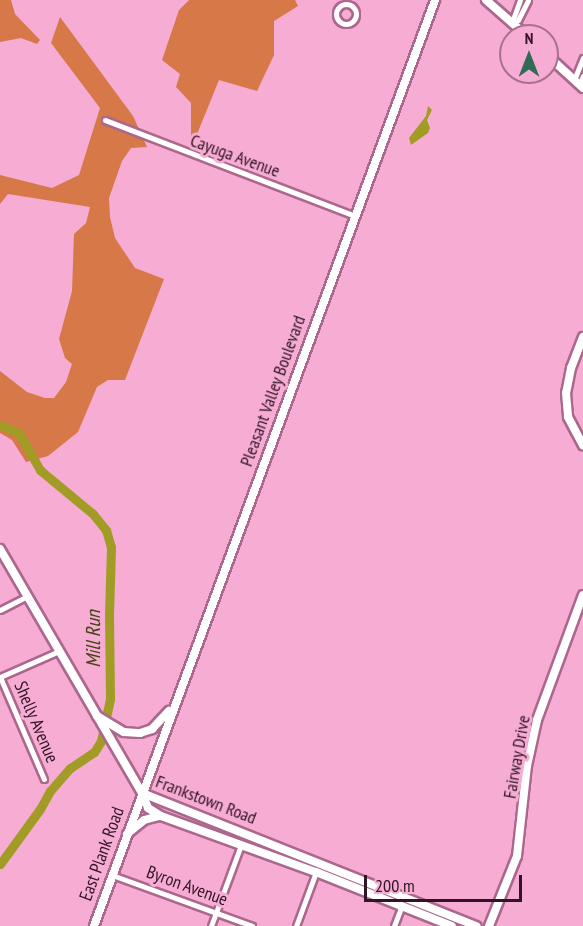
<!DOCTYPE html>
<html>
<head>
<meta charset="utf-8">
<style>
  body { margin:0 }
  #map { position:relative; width:583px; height:926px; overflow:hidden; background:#f6acd3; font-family:"PT Sans Narrow",sans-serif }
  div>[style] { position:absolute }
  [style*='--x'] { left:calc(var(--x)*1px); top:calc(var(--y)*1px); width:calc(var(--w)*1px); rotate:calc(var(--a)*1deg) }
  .forest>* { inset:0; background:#d67848 }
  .water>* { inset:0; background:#a29c27 }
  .river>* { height:9px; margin:-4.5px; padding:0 4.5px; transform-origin:4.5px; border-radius:4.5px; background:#a29c27 }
  .roads { filter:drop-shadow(2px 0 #ac678c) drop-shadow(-2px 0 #ac678c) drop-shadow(0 2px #ac678c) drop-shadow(0 -2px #ac678c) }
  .street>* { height:5px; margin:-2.5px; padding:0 2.5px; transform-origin:2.5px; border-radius:2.5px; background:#fff }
  .street>.ring { margin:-2.5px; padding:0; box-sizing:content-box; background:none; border:5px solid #fff; border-radius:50% }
  .secondary>* { height:8px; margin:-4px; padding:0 4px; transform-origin:4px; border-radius:4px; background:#fff }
  .primary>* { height:8px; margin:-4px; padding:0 4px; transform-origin:4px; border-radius:4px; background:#fff }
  span { translate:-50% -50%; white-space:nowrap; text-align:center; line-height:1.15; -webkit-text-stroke:6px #f6acd3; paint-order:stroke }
  .street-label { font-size:18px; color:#311525 }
  .water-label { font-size:20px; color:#464416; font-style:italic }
  .north { position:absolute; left:499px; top:24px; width:60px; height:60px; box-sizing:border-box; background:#f6acd3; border:2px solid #a7708d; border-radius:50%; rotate:0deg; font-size:16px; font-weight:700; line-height:24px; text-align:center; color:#311525 }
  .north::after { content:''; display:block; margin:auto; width:21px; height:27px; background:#306b55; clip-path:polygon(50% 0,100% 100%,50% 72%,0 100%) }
  .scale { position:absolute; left:364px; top:875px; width:158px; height:27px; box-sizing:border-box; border:3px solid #311525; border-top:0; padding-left:8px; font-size:18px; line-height:21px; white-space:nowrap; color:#311525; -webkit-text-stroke:4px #f6acd3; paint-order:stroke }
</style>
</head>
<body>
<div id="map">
  <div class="forest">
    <i style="clip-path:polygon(0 0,11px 0,15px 14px,40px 40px,37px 44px,21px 38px,0 42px)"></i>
    <i style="clip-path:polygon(189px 0,295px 0,298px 6px,274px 21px,274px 55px,257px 91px,219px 80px,191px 149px,191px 103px,176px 87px,180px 74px,162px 60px,179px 10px)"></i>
    <i style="clip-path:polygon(60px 17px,133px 116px,147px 147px,131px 148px,122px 161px,109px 198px,110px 217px,115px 238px,135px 268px,164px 279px,125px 380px,108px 380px,97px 387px,78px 432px,48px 456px,26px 462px,12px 440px,0 433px,0 371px,27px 392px,45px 398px,54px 398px,66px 382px,72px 364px,65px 358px,59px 339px,72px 291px,74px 234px,86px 223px,90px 207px,8px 194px,0 204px,0 175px,52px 188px,79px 175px,100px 108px,51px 43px)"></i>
  </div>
  <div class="water">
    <i style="clip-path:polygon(428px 106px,432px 110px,427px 120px,430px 128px,428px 133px,411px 145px,409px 138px,426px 116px)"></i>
  </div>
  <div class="river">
    <i style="--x:0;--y:425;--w:21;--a:23"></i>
    <i style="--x:19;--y:433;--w:43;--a:60.4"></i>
    <i style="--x:40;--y:470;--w:69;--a:39.7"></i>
    <i style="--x:93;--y:514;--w:21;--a:51"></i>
    <i style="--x:106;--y:530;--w:18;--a:74"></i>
    <i style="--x:111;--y:547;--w:68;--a:91.7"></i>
    <i style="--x:109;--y:615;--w:84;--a:89.3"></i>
    <i style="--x:110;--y:699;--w:43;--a:102.1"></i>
    <i style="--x:101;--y:741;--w:13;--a:122"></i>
    <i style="--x:94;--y:752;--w:29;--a:146"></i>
    <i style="--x:70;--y:768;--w:30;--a:131"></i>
    <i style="--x:50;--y:791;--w:21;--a:119"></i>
    <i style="--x:40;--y:809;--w:68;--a:126"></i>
  </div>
  <div class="roads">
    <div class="street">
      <i class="ring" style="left:336px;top:4px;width:15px;height:15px"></i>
      <i style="--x:512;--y:22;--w:6;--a:-18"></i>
      <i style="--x:518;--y:20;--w:22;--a:-63"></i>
      <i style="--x:512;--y:22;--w:23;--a:-70"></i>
      <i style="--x:574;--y:80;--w:24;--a:-68"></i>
      <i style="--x:579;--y:85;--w:10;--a:-66"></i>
      <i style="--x:105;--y:120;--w:268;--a:21"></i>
      <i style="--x:0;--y:610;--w:30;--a:-27"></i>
      <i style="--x:0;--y:677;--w:111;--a:66.7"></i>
      <i style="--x:0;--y:677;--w:64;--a:-23.8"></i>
      <i style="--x:112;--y:875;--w:149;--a:20"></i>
      <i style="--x:211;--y:926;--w:86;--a:-69.7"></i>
      <i style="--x:296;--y:926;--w:58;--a:-69.7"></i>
      <i style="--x:394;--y:926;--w:22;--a:-69"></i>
    </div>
    <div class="secondary">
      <i style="--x:486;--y:0;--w:55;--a:41.3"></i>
      <i style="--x:547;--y:55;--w:49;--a:42.5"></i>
      <i style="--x:583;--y:337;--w:33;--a:111"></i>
      <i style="--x:571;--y:368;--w:25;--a:101"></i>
      <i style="--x:566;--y:393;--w:24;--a:85"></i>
      <i style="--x:568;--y:417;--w:32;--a:62"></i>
      <i style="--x:0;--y:549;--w:282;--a:59.8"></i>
      <i style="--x:489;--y:926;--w:75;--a:-68.2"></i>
      <i style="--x:517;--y:856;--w:91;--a:-83.7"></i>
      <i style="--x:527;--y:766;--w:47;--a:-77.7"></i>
      <i style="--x:537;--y:720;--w:133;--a:-69.8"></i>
    </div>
    <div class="primary">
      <i style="--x:97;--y:716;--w:31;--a:31"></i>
      <i style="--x:124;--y:732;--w:16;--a:4"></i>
      <i style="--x:140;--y:733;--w:13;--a:-18"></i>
      <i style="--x:152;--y:729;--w:25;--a:-47"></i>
      <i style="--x:142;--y:793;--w:360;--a:21.7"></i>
      <i style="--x:142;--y:793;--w:16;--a:68"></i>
      <i style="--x:148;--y:808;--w:15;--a:32"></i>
      <i style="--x:161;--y:816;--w:165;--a:19.9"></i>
      <i style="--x:316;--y:872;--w:146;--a:21.7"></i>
      <i style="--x:127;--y:834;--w:22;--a:-39"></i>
      <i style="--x:144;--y:820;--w:16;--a:-15"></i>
      <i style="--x:94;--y:926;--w:987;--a:-69.78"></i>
    </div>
  </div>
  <div class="street-label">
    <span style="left:235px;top:156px;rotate:20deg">Cayuga Avenue</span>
    <span style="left:273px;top:391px;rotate:-70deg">Pleasant Valley Boulevard</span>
    <span style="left:36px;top:722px;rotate:67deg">Shelly Avenue</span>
    <span style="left:517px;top:757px;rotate:-80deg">Fairway Drive</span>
    <span style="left:206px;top:800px;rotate:21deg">Frankstown Road</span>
    <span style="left:102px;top:854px;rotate:-70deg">East Plank Road</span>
    <span style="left:187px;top:886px;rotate:20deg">Byron Avenue</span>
  </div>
  <div class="water-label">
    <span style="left:93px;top:639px;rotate:-90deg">Mill Run</span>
  </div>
  <div class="north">N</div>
  <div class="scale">200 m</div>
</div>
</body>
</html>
